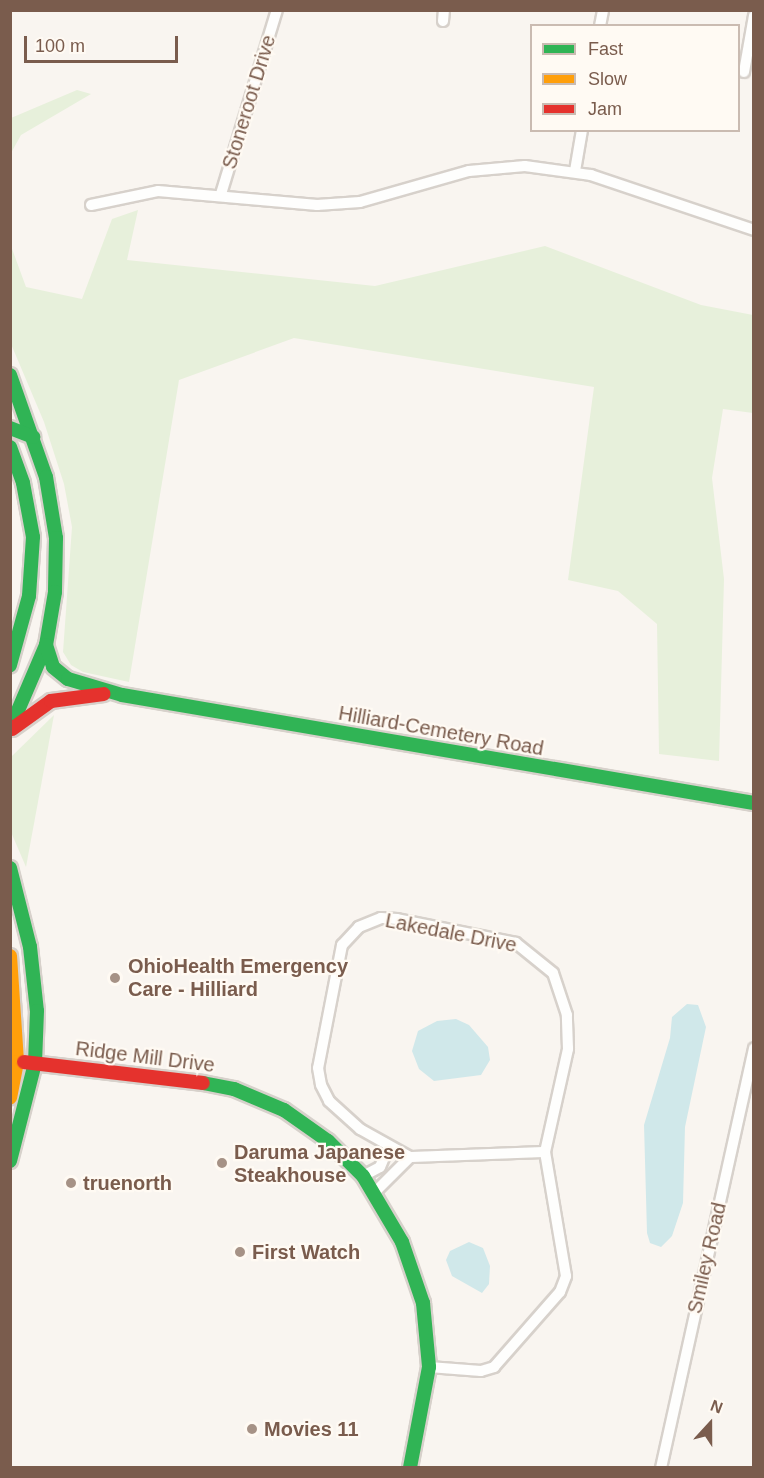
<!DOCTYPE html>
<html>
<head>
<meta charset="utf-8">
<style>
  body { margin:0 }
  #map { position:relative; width:764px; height:1478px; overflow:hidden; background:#f9f5f0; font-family:Helvetica,sans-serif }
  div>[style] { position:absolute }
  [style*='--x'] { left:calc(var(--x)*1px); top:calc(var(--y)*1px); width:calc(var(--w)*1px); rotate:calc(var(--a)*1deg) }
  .green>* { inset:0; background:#e7f0db }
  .water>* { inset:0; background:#d0e8ea }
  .roads { filter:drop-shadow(2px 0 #d7d1cb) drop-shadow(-2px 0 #d7d1cb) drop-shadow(0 2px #d7d1cb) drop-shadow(0 -2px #d7d1cb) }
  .street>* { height:10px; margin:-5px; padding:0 5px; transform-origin:5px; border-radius:5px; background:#fefefd }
  .fast>* { height:14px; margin:-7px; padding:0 7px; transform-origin:7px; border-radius:7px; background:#30b455 }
  .slow>* { height:14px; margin:-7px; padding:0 7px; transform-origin:7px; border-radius:7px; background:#ff9f0a }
  .jam>* { height:14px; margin:-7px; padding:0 7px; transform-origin:7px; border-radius:7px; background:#e5322d }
  .dots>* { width:16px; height:16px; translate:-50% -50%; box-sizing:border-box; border:3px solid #fffaf3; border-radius:50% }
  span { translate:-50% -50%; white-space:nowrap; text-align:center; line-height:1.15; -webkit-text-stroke:4.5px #fffaf3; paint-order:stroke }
  .street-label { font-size:20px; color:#7a5c4d }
  .poi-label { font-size:20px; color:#7a5c4d; font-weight:700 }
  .left { translate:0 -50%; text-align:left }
  .frame { position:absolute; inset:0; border:12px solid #7a5c4d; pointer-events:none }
  .legend { position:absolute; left:530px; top:24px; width:210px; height:108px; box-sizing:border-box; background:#fffaf3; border:2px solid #cabbb1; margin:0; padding:8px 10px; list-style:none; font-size:18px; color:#7a5c4d }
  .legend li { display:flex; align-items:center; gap:12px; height:30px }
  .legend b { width:30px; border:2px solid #cabbb1 }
  .north { position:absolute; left:680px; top:1394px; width:60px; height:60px; -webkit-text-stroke:4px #fffaf3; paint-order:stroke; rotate:21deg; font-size:16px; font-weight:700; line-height:24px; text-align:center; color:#7a5c4d }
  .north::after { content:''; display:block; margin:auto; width:21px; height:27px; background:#7a5c4d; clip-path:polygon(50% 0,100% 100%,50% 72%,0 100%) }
  .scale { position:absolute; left:24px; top:36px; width:154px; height:27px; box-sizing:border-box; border:3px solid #7a5c4d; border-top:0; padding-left:8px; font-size:18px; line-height:21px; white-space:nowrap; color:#7a5c4d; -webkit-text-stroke:4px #fffaf3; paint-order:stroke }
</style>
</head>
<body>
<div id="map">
  <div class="green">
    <i style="clip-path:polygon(77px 90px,91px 94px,21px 135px,11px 153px,11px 118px)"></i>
    <i style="clip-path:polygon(138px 210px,127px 260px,375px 286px,545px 246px,701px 305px,753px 315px,753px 413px,723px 409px,712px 478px,724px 579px,719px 761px,659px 754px,657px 624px,618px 591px,568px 580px,594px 387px,294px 338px,179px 380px,129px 682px,83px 672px,71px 665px,63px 652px,72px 527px,64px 484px,44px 422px,11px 344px,11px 246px,26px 287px,82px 299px,112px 219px)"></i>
    <i style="clip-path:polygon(54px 715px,26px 867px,11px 832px,11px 757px)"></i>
  </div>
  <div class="water">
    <i style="clip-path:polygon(687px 1004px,698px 1005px,706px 1027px,685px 1127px,683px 1203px,672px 1236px,661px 1247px,650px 1243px,647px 1233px,644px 1125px,670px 1038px,672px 1017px)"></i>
    <i style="clip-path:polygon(456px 1019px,469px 1025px,488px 1047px,490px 1060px,481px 1075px,434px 1081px,419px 1069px,412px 1051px,418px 1031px,437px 1021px)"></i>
    <i style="clip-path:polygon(469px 1242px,483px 1248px,490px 1266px,489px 1284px,482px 1293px,452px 1276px,446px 1260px,450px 1251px)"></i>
  </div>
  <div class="roads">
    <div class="street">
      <i style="--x:443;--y:21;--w:11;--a:-85"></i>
      <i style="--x:600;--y:26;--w:16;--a:-79"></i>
      <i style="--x:744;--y:72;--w:57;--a:-79.9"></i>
      <i style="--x:575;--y:171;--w:42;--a:-80.3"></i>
      <i style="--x:221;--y:194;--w:192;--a:-73.1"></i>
      <i style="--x:91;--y:205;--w:68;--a:-11.8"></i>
      <i style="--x:158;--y:191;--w:160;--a:5"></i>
      <i style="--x:317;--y:205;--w:43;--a:-4"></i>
      <i style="--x:360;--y:202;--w:113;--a:-15.9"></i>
      <i style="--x:469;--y:171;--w:56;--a:-5.1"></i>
      <i style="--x:525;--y:166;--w:67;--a:7.8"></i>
      <i style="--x:591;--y:175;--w:172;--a:18.6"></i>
      <i style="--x:363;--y:1176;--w:19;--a:-28"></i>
      <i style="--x:380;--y:1167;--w:21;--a:-67"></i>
      <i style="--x:375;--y:1192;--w:49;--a:-45"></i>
      <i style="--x:429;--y:1367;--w:52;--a:4.4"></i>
      <i style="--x:481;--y:1371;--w:14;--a:-17"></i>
      <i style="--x:494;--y:1367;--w:100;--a:-48.7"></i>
      <i style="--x:560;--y:1292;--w:17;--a:-69"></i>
      <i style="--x:566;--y:1276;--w:126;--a:-99.6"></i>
      <i style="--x:545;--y:1152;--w:106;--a:-77.4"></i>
      <i style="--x:568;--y:1049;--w:34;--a:-92"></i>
      <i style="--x:567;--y:1015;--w:44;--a:-108.4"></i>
      <i style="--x:553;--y:973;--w:48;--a:-141"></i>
      <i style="--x:516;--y:943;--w:121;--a:-168.6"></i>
      <i style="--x:397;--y:919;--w:16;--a:-176"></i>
      <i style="--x:381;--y:918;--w:24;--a:158"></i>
      <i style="--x:359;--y:927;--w:25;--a:133"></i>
      <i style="--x:342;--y:945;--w:125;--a:101"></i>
      <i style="--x:318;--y:1068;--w:17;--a:80"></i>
      <i style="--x:321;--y:1085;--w:18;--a:63"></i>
      <i style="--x:329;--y:1101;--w:42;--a:42.1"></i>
      <i style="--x:360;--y:1129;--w:57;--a:29.2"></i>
      <i style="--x:410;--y:1157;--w:135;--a:-2.1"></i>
      <i style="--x:661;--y:1468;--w:430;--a:-77.5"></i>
    </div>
    <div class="fast">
      <i style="--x:10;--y:375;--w:108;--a:70.6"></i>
      <i style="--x:46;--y:477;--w:62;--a:80.7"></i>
      <i style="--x:56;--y:538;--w:54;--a:91.1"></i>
      <i style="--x:55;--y:592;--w:54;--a:99.6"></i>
      <i style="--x:46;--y:645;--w:91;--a:113.2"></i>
      <i style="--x:10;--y:428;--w:25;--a:21"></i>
      <i style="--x:10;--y:447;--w:38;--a:70"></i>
      <i style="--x:23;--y:483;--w:55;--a:79.5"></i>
      <i style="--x:33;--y:537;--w:59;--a:93.9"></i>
      <i style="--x:29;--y:596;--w:72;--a:105.4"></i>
      <i style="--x:46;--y:645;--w:23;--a:72"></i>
      <i style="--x:53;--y:667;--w:19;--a:39"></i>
      <i style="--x:68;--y:679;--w:56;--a:16.5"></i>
      <i style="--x:122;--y:695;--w:641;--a:9.7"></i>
      <i style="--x:10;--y:868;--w:81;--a:75.8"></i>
      <i style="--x:30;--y:947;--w:64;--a:83.8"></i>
      <i style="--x:37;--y:1011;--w:52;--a:92.2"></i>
      <i style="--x:35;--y:1063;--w:101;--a:104.3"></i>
      <i style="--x:203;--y:1083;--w:32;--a:11"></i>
      <i style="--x:234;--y:1089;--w:54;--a:22.8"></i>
      <i style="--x:284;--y:1110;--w:54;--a:35.2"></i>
      <i style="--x:328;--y:1141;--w:49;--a:45"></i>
      <i style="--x:363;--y:1176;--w:77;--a:59.4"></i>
      <i style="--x:402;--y:1242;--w:65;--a:71"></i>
      <i style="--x:423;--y:1303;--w:64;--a:84.6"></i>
      <i style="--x:429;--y:1367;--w:103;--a:100.7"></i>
    </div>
    <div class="slow">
      <i style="--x:10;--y:956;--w:106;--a:86.2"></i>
      <i style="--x:17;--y:1062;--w:36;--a:101"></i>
    </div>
    <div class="jam">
      <i style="--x:12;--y:729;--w:48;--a:-35.7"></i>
      <i style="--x:51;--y:701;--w:53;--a:-7.5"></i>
      <i style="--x:24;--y:1062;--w:180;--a:6.7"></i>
    </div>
  </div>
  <div class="dots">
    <i style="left:115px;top:978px;background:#a69286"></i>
    <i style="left:222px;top:1163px;background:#a69286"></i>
    <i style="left:71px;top:1183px;background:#a69286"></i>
    <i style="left:240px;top:1252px;background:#a69286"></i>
    <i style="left:252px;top:1429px;background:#a69286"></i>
  </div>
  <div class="street-label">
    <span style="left:249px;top:102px;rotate:-73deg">Stoneroot Drive</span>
    <span style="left:441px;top:731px;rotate:10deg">Hilliard-Cemetery Road</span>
    <span style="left:451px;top:933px;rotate:11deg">Lakedale Drive</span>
    <span style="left:145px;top:1057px;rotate:7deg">Ridge Mill Drive</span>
    <span style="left:707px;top:1258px;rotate:-77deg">Smiley Road</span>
  </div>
  <div class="poi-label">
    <span class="left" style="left:128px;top:978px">OhioHealth Emergency<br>Care - Hilliard</span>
    <span class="left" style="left:234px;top:1164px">Daruma Japanese<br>Steakhouse</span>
    <span class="left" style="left:83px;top:1183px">truenorth</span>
    <span class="left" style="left:252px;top:1252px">First Watch</span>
    <span class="left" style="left:264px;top:1429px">Movies 11</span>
  </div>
  <div class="frame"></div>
  <ul class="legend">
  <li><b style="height:8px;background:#30b455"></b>Fast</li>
  <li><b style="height:8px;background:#ff9f0a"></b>Slow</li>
  <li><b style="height:8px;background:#e5322d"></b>Jam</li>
  </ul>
  <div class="north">N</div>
  <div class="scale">100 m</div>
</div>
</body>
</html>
